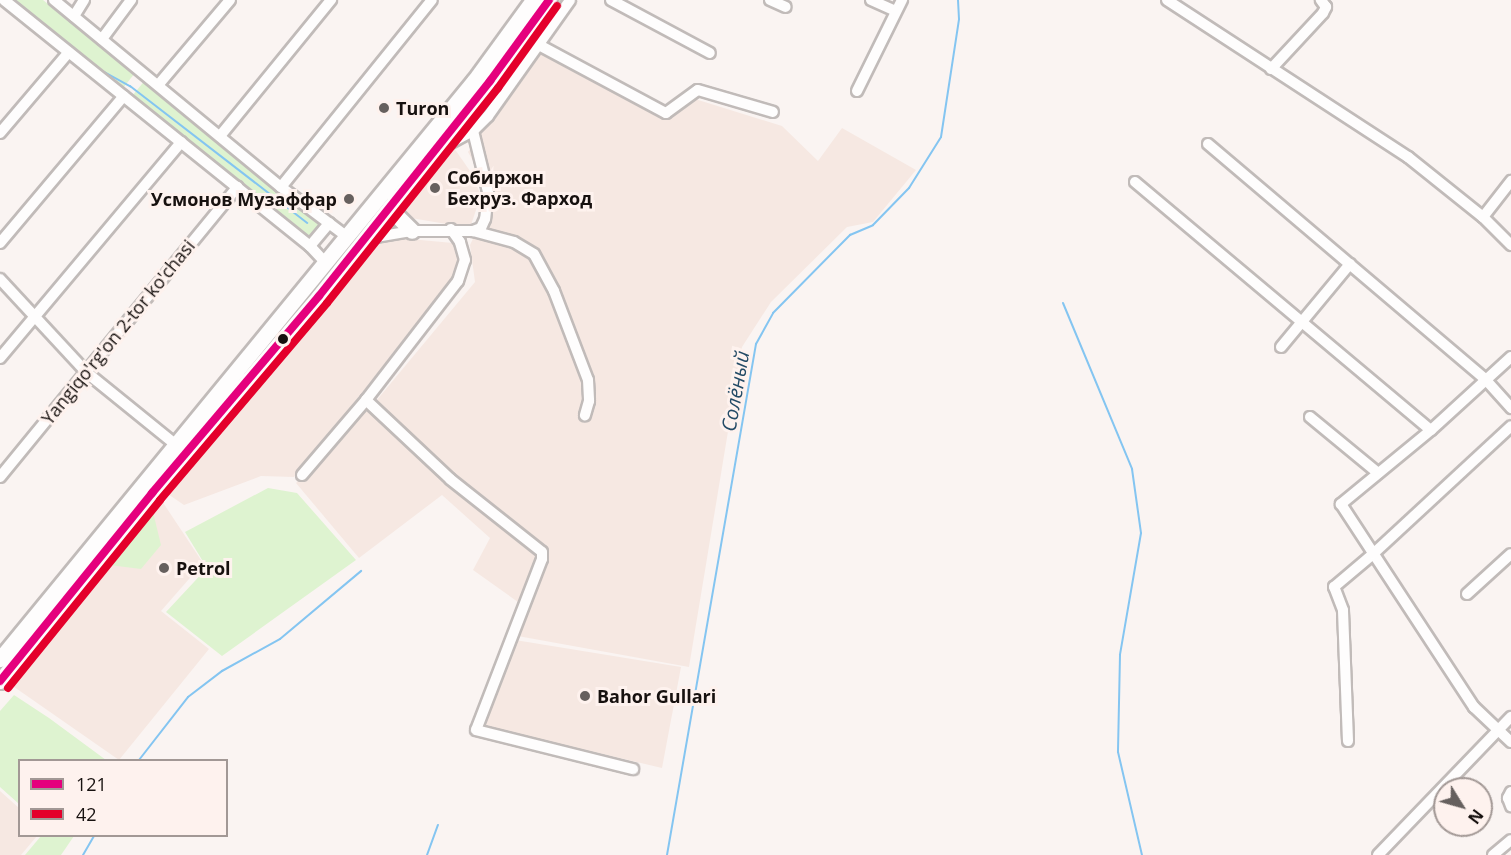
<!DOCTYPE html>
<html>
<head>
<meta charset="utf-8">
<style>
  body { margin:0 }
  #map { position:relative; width:1511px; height:855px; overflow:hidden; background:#faf4f2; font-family:"Open Sans",sans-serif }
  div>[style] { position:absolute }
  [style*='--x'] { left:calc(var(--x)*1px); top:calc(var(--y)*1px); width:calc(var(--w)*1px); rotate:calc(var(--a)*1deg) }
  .built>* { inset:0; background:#f6e8e2 }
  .green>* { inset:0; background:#def3d0; transform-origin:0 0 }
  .stream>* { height:2px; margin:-1px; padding:0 1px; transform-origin:1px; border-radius:1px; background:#84c5f1 }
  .roads { filter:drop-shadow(2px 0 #c1bbb9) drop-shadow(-2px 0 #c1bbb9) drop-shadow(0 2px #c1bbb9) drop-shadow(0 -2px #c1bbb9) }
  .minor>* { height:10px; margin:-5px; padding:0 5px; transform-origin:5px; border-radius:5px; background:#fefdfd }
  .highway>* { height:15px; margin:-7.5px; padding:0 7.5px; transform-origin:7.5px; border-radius:7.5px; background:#fefdfd }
  .bus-1>* { height:8px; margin:-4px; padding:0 4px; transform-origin:4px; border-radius:4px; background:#e5007d }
  .bus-2>* { height:8px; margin:-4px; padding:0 4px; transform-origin:4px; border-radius:4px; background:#e4002b }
  .dots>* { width:16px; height:16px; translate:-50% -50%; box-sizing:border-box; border:3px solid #fef2ee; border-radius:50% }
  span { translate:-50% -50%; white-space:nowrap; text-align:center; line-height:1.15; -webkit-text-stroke:6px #fef2ee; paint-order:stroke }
  .poi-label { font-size:18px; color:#17110f; font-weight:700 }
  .left { translate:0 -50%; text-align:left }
  .right { translate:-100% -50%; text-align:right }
  .street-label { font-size:18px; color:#17110f }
  .water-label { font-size:20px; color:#244b66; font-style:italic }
  .legend { position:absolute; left:18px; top:759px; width:210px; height:78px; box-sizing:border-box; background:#fef2ee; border:2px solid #a29895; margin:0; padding:8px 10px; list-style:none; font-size:18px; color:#17110f }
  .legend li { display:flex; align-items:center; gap:12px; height:30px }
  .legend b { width:30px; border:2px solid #a29895 }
  .north { position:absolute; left:1433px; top:777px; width:60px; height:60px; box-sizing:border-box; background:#fef2ee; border:2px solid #a29895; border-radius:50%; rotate:127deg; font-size:16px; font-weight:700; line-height:24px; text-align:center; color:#17110f }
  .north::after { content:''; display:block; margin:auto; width:21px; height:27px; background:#66605e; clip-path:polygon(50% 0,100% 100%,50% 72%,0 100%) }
</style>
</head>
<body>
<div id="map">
  <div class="built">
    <i style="clip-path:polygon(542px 48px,666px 117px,695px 99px,782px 126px,818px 161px,842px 128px,916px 170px,873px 222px,847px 227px,771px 302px,742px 347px,689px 667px,506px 634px,518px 602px,473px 570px,490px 538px,442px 495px,359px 558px,296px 483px,376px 401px,475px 282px,470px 245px,493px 197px,468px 152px)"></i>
    <i style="clip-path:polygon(454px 148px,470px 171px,481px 195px,470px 228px,411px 218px,402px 208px)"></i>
    <i style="clip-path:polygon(377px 236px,453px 243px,457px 259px,455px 278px,294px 477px,261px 476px,184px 505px,162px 490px)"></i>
    <i style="clip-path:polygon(158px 495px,203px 563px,161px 611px,209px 649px,119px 760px,7px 682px)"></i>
    <i style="clip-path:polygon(515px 640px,681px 667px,662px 768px,484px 726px)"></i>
    <i style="clip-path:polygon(0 791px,19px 808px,20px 836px,37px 836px,21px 855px,0 855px)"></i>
  </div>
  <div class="green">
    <i style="clip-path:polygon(12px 0,43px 0,135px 73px,123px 88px)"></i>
    <i style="clip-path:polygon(559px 0,566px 0,521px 62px,469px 127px,465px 126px)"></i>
    <i style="left:146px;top:79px;width:227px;height:22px;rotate:39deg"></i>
    <i style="clip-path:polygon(268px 488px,297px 493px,356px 560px,222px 656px,166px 612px,207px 568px,185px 532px)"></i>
    <i style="clip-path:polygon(153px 512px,161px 545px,141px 569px,109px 565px)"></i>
    <i style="clip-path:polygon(14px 695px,49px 718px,106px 760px,20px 760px,19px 804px,0 787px,0 711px)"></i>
    <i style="clip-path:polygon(41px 836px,74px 836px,61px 855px,25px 855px)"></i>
  </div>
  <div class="stream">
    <i style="--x:97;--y:68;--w:38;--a:29"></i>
    <i style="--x:130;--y:86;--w:224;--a:37.7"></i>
    <i style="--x:1063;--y:303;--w:180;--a:67.4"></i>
    <i style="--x:1132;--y:469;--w:65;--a:82"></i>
    <i style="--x:1141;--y:533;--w:124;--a:99.8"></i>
    <i style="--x:1120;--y:655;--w:97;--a:91.2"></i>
    <i style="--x:1118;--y:752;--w:106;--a:76.9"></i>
    <i style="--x:139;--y:760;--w:80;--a:-52.1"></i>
    <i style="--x:188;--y:697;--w:43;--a:-37.4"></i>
    <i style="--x:222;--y:671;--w:66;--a:-28.9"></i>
    <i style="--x:280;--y:639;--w:106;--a:-40"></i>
    <i style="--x:83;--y:855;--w:22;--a:-60"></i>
    <i style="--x:427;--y:855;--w:32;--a:-70"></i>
    <i style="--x:667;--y:855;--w:519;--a:-80.12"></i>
    <i style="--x:756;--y:344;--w:35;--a:-61"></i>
    <i style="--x:773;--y:313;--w:110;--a:-45.4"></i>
    <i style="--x:850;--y:235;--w:25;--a:-23"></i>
    <i style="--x:873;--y:225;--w:52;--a:-45.8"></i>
    <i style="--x:909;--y:188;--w:60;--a:-57.9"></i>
    <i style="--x:941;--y:137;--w:119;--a:-81.3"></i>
    <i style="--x:959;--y:19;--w:19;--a:-93"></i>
  </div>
  <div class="roads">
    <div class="minor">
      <i style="--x:4;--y:0;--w:393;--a:38.8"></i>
      <i style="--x:310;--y:246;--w:22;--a:47"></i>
      <i style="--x:54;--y:0;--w:294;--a:39.5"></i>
      <i style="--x:281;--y:187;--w:81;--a:37"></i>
      <i style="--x:611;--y:0;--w:112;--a:28.2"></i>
      <i style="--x:770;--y:0;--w:17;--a:24"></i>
      <i style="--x:871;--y:0;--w:27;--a:24"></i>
      <i style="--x:1167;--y:0;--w:288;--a:33.1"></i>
      <i style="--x:1408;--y:157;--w:96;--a:38.7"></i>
      <i style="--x:1483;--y:217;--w:40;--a:45"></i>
      <i style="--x:74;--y:16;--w:19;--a:-58"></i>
      <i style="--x:102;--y:39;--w:49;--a:-53.4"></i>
      <i style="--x:539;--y:45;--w:144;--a:28.2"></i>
      <i style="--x:666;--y:113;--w:39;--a:-36"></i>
      <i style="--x:698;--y:90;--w:78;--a:16.3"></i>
      <i style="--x:1271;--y:69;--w:76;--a:-47.1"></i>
      <i style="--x:1323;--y:13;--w:7;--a:-63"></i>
      <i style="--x:1326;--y:7;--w:9;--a:-126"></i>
      <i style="--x:159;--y:84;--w:110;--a:-49.8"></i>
      <i style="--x:857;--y:91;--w:102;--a:-63.7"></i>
      <i style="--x:473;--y:131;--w:63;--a:76.2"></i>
      <i style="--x:488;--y:192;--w:27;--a:96"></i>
      <i style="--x:485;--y:219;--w:10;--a:114"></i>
      <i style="--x:481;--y:228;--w:9;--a:159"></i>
      <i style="--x:0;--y:133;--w:106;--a:-49.6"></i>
      <i style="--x:220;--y:136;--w:176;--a:-50.8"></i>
      <i style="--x:1208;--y:144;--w:365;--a:40.3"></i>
      <i style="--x:1486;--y:380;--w:38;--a:48"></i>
      <i style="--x:439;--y:149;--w:38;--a:-28"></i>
      <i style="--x:473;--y:131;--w:21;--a:-45"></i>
      <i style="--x:488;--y:116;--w:142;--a:-54.7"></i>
      <i style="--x:1135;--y:182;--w:386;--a:40"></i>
      <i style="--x:281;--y:187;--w:240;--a:-51.1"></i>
      <i style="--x:1483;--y:217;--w:46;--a:-52.1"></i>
      <i style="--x:364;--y:239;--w:49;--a:-9.5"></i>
      <i style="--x:412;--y:231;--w:61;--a:0"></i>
      <i style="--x:473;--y:231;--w:42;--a:15"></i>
      <i style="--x:514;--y:242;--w:23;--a:31"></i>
      <i style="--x:534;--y:254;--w:42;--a:61.6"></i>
      <i style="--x:554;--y:291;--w:95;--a:69.1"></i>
      <i style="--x:588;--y:380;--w:21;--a:87"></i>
      <i style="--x:589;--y:401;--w:15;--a:106"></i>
      <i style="--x:0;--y:243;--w:192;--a:-49.9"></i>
      <i style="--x:310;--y:246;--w:30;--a:-50"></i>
      <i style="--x:0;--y:279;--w:127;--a:47.2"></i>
      <i style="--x:86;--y:372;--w:114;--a:39"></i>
      <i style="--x:1281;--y:347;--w:108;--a:-50.3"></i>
      <i style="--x:1511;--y:357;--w:108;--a:137.6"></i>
      <i style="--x:1431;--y:430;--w:117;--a:140.6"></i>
      <i style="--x:1341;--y:504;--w:243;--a:56.8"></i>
      <i style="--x:1474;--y:707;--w:51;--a:43.4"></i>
      <i style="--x:0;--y:358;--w:282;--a:-50"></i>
      <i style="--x:366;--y:400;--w:115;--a:43.2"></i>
      <i style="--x:450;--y:479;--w:117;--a:38.4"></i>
      <i style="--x:542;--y:552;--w:7;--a:90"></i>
      <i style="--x:542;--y:559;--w:183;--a:111.1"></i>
      <i style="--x:476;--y:730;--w:162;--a:14"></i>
      <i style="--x:1310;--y:417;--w:88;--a:39.5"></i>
      <i style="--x:302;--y:475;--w:99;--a:-49.5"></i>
      <i style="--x:366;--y:400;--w:150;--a:-52.3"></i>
      <i style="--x:458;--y:281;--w:22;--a:-72"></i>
      <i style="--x:465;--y:260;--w:19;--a:-106"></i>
      <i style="--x:460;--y:242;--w:16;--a:-125"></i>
      <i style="--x:0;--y:477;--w:375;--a:-50.7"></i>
      <i style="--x:1467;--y:594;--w:59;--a:-42.3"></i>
      <i style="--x:1348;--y:741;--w:131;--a:-92.2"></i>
      <i style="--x:1343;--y:610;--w:25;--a:-111"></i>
      <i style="--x:1334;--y:587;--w:51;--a:-40.2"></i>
      <i style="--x:1373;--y:554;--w:188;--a:-42.8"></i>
      <i style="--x:1511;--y:792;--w:7;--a:117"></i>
      <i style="--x:1508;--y:798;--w:9;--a:69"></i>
      <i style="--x:1378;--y:855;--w:192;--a:-46.1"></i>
      <i style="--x:1493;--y:855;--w:23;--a:-40"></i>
    </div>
    <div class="highway">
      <i style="--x:395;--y:198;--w:15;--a:94"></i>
      <i style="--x:394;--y:213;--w:25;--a:45"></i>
      <i style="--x:0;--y:659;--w:748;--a:-50.65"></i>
      <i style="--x:474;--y:81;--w:100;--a:-53.9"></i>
      <i style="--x:0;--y:681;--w:242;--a:-51"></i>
      <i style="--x:152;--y:493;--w:258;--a:-49.7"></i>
      <i style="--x:319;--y:296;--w:275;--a:-51.5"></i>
      <i style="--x:490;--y:81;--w:100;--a:-53.9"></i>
    </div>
  </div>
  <div class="bus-1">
    <i style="--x:0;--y:681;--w:242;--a:-51"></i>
    <i style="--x:152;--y:493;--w:258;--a:-49.7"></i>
    <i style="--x:319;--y:296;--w:275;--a:-51.5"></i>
    <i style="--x:490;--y:81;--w:100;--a:-53.9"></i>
  </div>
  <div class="bus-2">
    <i style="--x:8;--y:688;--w:242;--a:-51"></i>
    <i style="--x:160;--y:500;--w:258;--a:-49.7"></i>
    <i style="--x:327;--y:303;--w:275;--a:-51.5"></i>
    <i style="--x:498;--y:88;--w:101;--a:-54.3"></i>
  </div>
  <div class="dots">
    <i style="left:384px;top:108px;background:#66605e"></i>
    <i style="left:435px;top:188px;background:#66605e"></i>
    <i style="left:349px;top:199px;background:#66605e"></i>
    <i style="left:283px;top:339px;background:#17110f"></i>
    <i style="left:164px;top:568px;background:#66605e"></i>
    <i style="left:585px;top:696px;background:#66605e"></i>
  </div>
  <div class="poi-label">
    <span class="left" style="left:396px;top:108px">Turon</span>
    <span class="left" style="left:447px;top:188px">Собиржон<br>Бехруз. Фарход</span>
    <span class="right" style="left:337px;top:199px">Усмонов Музаффар</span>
    <span class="left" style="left:176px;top:568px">Petrol</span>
    <span class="left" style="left:597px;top:696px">Bahor Gullari</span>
  </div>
  <div class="street-label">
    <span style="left:118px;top:332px;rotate:-51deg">Yangiqo'rg'on 2-tor ko'chasi</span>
  </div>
  <div class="water-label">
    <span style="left:735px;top:391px;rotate:-80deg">Солёный</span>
  </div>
  <ul class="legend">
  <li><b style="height:8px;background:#e5007d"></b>121</li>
  <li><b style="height:8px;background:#e4002b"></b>42</li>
  </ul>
  <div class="north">N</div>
</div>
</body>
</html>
